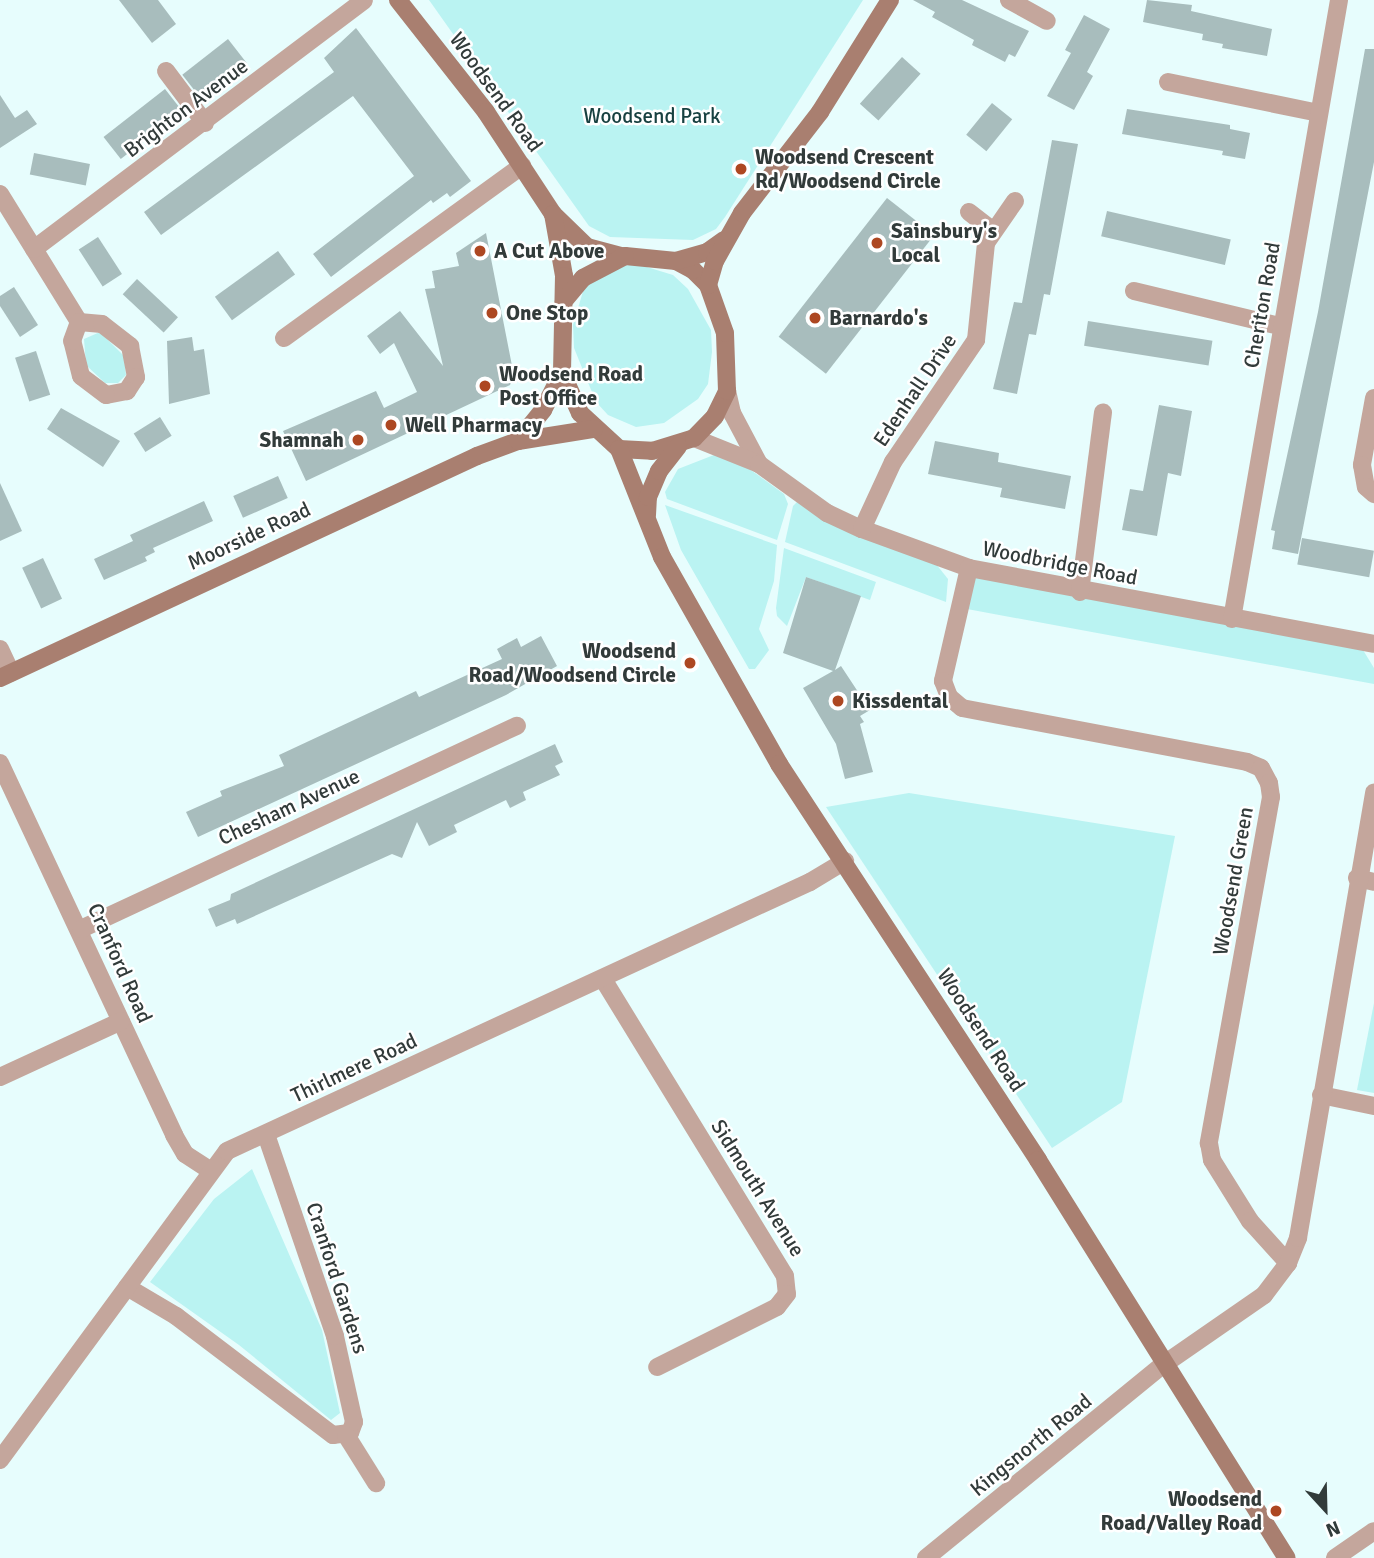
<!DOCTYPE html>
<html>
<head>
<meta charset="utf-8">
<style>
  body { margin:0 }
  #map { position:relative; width:1374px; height:1558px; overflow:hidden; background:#e7fdfd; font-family:Signika,sans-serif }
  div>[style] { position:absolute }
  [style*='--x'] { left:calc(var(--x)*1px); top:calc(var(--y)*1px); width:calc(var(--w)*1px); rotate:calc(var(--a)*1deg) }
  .green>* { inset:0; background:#baf3f2 }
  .building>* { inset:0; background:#a8bdbd; transform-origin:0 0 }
  .street>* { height:18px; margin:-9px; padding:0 9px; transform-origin:9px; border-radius:9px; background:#c4a69c }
  .secondary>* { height:18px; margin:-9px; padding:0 9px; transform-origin:9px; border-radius:9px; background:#a97f70 }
  .dots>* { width:19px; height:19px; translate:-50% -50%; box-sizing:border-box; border:4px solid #fff; border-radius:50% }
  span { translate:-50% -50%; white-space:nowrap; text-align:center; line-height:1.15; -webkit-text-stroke:5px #fff; paint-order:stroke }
  .street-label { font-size:21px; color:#323b3a }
  .park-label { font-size:21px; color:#184141 }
  .poi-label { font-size:21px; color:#323b3a; font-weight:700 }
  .left { translate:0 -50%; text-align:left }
  .right { translate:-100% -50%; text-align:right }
  .north { position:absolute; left:1290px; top:1474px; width:70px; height:70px; -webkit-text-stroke:5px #fff; paint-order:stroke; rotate:158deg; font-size:19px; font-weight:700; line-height:28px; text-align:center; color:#323b3a }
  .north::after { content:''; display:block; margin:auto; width:24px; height:32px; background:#323b3a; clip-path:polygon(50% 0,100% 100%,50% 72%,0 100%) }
</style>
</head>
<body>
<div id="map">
  <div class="green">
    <i style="clip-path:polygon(429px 0,863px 0,725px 217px,716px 229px,693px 240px,610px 237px,589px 226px)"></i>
    <i style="clip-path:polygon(637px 264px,673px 275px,688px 289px,711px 330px,712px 352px,708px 384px,698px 399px,664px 423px,636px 427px,608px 415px,596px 402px,574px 348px,573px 325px,584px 288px,614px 267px)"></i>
    <i style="clip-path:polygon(100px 332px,124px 356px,126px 375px,118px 383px,105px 383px,86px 365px,84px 339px)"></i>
    <i style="clip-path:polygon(719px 453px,736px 459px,784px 494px,788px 504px,777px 540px,667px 499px,665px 492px,678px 469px)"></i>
    <i style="clip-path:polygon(799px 500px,936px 564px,948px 579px,946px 602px,785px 542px,793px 506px)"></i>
    <i style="clip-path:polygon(665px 505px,777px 545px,774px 581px,759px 629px,769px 650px,755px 669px,749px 669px,681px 550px)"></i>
    <i style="clip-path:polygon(784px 548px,876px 582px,870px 600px,806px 577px,787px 626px,777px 616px,776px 608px)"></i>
    <i style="clip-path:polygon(975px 575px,1363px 650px,1374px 668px,1374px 684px,967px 609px)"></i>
    <i style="clip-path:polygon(909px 793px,1175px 836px,1122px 1102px,1052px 1148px,826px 807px)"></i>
    <i style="clip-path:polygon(1374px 1003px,1374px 1093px,1357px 1090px)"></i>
    <i style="clip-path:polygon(252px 1169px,322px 1330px,340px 1413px,331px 1420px,239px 1345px,150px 1282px,214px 1199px)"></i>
  </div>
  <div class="building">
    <i style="clip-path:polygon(119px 0,158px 0,176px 24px,152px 43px)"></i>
    <i style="clip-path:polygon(913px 0,962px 0,1029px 31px,1015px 57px,1009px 54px,1005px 62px,972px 45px,974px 40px,932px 17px,935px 12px)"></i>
    <i style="clip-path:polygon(1147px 0,1192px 5px,1191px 11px,1272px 29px,1267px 56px,1222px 48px,1223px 44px,1202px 40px,1203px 34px,1143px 22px)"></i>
    <i style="clip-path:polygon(1084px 15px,1110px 29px,1087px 72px,1093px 76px,1074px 110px,1047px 96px,1071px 53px,1065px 50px)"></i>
    <i style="clip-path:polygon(356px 28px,471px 181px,450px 197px,447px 193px,433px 203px,431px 200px,331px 277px,313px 254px,414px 176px,353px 96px,161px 235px,144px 212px,334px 72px,324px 58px)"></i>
    <i style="left:228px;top:39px;width:31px;height:58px;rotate:52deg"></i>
    <i style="clip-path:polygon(1365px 49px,1374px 49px,1374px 162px,1298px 554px,1272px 549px,1275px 531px,1271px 530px,1318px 312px)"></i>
    <i style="left:902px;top:57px;width:25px;height:63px;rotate:42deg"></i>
    <i style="left:165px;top:89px;width:28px;height:78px;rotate:52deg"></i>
    <i style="clip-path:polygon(0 95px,15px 118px,27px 110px,37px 124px,0 148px)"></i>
    <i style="left:992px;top:103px;width:26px;height:41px;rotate:39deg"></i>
    <i style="clip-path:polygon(1127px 109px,1230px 125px,1230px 129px,1250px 133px,1245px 159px,1222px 155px,1223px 151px,1122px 134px)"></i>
    <i style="clip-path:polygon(1052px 140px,1078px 144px,1050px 295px,1044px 294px,1036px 335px,1029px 334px,1017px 394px,993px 389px,1014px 302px,1022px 303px)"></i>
    <i style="left:34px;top:153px;width:57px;height:22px;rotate:11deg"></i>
    <i style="left:887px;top:198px;width:60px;height:176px;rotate:38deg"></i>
    <i style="left:1107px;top:211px;width:127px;height:26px;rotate:13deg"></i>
    <i style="clip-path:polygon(486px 233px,514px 376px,510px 385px,306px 481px,283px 431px,376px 391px,384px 408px,417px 392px,394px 343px,380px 354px,367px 336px,400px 311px,443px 366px,425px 289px,435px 288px,432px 271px,459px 266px,456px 253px)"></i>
    <i style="left:98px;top:237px;width:44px;height:23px;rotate:57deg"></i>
    <i style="left:278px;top:251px;width:29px;height:78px;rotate:54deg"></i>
    <i style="left:137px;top:279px;width:56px;height:21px;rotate:43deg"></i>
    <i style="clip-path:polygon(14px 287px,38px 325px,20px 337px,0 306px,0 296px)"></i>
    <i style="left:1088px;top:321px;width:126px;height:25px;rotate:9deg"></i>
    <i style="clip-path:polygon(192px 337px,194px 351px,204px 349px,210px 394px,169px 404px,167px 341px)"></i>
    <i style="left:36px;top:351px;width:46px;height:22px;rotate:72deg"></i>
    <i style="clip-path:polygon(1159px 405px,1192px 411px,1181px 476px,1168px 473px,1157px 536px,1122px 530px,1130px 489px,1143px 491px)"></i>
    <i style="clip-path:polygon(61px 408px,120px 441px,103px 467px,47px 429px)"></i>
    <i style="left:160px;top:417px;width:22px;height:31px;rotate:58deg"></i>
    <i style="clip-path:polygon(935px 441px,999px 453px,998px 462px,1071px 476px,1065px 509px,1000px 497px,1002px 488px,928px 474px)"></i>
    <i style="left:278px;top:476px;width:24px;height:49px;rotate:66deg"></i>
    <i style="clip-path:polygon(0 483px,22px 531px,0 541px)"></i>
    <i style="clip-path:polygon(204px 501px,213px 521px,153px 548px,155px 552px,145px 557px,147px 561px,104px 580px,94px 559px,133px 541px,130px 535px)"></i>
    <i style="left:1302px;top:538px;width:73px;height:27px;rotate:10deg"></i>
    <i style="left:43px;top:558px;width:45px;height:23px;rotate:65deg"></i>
    <i style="clip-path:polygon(806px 577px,861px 596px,835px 670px,841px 666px,870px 710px,860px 716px,864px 722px,860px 724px,873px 772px,845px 779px,836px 744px,803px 688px,833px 671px,783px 653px)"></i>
    <i style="clip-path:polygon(541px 636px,557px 666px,506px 695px,198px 837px,186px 812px,222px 796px,220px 791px,284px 766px,279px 755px,416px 691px,419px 697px,502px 659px,497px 649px,517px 638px,521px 647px)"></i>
    <i style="clip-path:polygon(555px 744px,563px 762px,555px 766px,560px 775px,523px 792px,526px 800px,510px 808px,506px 800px,454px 825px,457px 832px,429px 846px,417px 822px,402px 858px,392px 854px,237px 924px,235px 919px,216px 927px,208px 909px,230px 900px,231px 894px)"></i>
  </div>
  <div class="street">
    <i style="--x:1009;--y:0;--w:43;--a:28.9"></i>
    <i style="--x:166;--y:71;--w:65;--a:53.1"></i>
    <i style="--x:1168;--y:82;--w:154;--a:11.6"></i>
    <i style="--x:0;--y:194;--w:150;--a:58.3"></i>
    <i style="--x:969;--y:212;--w:29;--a:38"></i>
    <i style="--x:34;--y:249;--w:413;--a:-37"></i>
    <i style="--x:1134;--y:291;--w:150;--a:13.5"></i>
    <i style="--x:79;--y:322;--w:23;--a:5"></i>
    <i style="--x:102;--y:324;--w:36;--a:38"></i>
    <i style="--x:130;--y:346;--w:32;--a:79"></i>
    <i style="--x:136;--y:377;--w:17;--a:123"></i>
    <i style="--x:127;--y:391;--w:21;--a:169"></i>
    <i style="--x:106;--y:395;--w:31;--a:-143"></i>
    <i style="--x:81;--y:376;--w:36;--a:-104"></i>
    <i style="--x:72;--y:341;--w:20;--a:-70"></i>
    <i style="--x:284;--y:338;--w:294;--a:-35.9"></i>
    <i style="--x:727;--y:391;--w:23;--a:77"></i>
    <i style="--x:732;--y:413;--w:58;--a:62.1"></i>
    <i style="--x:1374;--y:398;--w:68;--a:100.2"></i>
    <i style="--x:1362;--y:465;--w:22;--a:80"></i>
    <i style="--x:1366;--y:487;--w:11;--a:41"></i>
    <i style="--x:694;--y:438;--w:70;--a:21.8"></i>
    <i style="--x:759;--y:464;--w:84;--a:35.8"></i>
    <i style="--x:827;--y:513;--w:38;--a:25"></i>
    <i style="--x:862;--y:529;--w:114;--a:20"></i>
    <i style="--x:969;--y:568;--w:412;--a:10.6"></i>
    <i style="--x:862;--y:529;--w:74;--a:-65.2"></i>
    <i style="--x:893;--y:462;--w:148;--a:-55.8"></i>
    <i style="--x:976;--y:340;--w:98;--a:-84.1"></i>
    <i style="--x:986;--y:243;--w:51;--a:-55.4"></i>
    <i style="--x:969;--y:568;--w:116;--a:103"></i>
    <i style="--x:943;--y:681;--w:17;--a:69"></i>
    <i style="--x:949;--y:697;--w:17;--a:40"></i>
    <i style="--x:962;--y:708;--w:290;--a:10.7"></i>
    <i style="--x:1247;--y:762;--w:15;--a:23"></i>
    <i style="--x:1261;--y:768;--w:17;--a:62"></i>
    <i style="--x:1269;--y:783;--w:14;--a:82"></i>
    <i style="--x:1271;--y:797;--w:352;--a:100.2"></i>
    <i style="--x:1209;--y:1143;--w:17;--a:80"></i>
    <i style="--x:1212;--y:1160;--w:72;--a:58.1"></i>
    <i style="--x:1250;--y:1221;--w:57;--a:47.9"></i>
    <i style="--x:1080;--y:592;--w:181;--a:-82.7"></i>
    <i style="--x:1232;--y:619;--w:628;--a:-80.19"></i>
    <i style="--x:0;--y:649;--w:26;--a:65"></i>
    <i style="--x:0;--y:763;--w:411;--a:64.9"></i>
    <i style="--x:174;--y:1135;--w:22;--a:60"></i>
    <i style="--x:185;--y:1154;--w:30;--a:33"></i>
    <i style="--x:1357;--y:878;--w:17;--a:13"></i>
    <i style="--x:81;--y:929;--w:481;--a:-25"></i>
    <i style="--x:603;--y:979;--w:348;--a:58.5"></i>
    <i style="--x:785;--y:1276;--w:18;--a:84"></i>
    <i style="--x:787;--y:1294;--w:16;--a:128"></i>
    <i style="--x:777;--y:1307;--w:134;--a:153.4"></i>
    <i style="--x:0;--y:1077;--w:133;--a:-24.8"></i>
    <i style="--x:1321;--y:1095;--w:54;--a:11.7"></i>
    <i style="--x:127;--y:1287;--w:57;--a:30.6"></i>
    <i style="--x:176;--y:1316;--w:197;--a:37.2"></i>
    <i style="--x:333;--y:1435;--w:17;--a:-7"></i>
    <i style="--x:350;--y:1433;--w:12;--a:-70"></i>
    <i style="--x:354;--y:1422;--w:88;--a:-102.5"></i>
    <i style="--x:335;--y:1336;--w:213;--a:-108.9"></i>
    <i style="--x:346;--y:1435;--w:57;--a:58"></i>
    <i style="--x:0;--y:1460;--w:383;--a:-53.7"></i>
    <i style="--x:227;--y:1151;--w:642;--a:-24.77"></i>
    <i style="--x:810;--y:882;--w:41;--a:-31"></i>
    <i style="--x:926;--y:1558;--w:306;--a:-39.2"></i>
    <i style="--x:1163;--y:1365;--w:123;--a:-34.7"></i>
    <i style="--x:1264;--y:1295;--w:40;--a:-53"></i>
    <i style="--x:1288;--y:1263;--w:27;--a:-68"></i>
    <i style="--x:1298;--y:1238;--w:452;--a:-80.3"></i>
    <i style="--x:1335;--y:1558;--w:47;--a:-34.7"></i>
  </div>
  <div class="secondary">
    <i style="--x:398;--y:0;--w:142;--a:51.8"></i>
    <i style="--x:486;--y:112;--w:122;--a:56.7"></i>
    <i style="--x:553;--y:214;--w:47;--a:44.1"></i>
    <i style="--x:587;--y:247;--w:34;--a:15"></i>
    <i style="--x:553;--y:214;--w:63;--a:79.9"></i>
    <i style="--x:564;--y:276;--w:97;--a:91.2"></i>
    <i style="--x:562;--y:373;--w:44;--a:65.8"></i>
    <i style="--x:580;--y:413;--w:53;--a:42.7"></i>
    <i style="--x:619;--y:449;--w:33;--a:3"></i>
    <i style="--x:652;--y:451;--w:44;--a:-17.2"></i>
    <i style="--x:694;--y:438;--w:30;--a:-46"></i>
    <i style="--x:715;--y:416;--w:28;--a:-64"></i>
    <i style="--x:727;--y:391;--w:58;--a:-92"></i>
    <i style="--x:725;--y:333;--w:51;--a:-109.5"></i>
    <i style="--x:708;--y:285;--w:21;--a:-135"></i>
    <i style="--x:693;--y:270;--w:19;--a:-152"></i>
    <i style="--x:676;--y:261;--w:51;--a:-174.4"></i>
    <i style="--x:625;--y:256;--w:47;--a:152.4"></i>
    <i style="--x:583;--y:278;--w:30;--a:130"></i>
    <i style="--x:676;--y:261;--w:32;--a:-16"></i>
    <i style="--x:707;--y:252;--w:21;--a:-35"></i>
    <i style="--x:708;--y:285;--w:25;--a:-74"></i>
    <i style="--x:715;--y:261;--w:55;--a:-60.6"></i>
    <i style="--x:742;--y:213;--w:128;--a:-52.3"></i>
    <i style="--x:820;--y:112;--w:132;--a:-58"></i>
    <i style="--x:518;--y:441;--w:40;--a:-51"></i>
    <i style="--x:543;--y:410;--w:42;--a:-62.8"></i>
    <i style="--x:619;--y:449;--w:116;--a:68.3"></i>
    <i style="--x:662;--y:557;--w:238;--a:60.5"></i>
    <i style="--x:779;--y:764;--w:473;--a:56.8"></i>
    <i style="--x:1038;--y:1160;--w:469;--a:58"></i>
    <i style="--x:647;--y:515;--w:18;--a:-87"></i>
    <i style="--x:648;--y:497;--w:28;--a:-67"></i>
    <i style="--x:659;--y:471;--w:31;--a:-52"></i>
    <i style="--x:0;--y:678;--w:526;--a:-24.96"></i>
    <i style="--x:477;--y:456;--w:44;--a:-20.1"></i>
    <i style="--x:518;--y:441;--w:77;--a:-9"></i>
  </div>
  <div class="dots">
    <i style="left:741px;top:169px;background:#ad4721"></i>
    <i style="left:877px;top:243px;background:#ad4721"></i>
    <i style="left:480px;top:251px;background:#ad4721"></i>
    <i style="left:492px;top:313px;background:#ad4721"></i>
    <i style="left:815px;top:318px;background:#ad4721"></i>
    <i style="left:485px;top:386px;background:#ad4721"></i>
    <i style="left:391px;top:425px;background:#ad4721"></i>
    <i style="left:358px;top:440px;background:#ad4721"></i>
    <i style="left:690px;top:663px;background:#ad4721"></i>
    <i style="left:838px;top:701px;background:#ad4721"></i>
    <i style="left:1276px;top:1511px;background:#ad4721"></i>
  </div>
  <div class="street-label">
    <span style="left:496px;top:92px;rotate:54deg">Woodsend Road</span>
    <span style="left:186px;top:108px;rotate:-37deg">Brighton Avenue</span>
    <span style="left:1262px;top:305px;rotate:-80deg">Cheriton Road</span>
    <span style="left:915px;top:390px;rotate:-56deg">Edenhall Drive</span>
    <span style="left:249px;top:536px;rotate:-25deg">Moorside Road</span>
    <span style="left:1060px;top:563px;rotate:11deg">Woodbridge Road</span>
    <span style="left:289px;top:807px;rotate:-25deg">Chesham Avenue</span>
    <span style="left:1233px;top:881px;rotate:-80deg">Woodsend Green</span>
    <span style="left:120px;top:963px;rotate:66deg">Cranford Road</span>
    <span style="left:981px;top:1030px;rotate:57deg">Woodsend Road</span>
    <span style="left:354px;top:1068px;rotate:-25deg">Thirlmere Road</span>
    <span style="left:758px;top:1188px;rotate:58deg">Sidmouth Avenue</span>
    <span style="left:337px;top:1278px;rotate:72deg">Cranford Gardens</span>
    <span style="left:1031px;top:1445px;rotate:-39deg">Kingsnorth Road</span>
  </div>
  <div class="park-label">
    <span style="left:652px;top:116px">Woodsend Park</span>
  </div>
  <div class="poi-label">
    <span class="left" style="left:755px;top:169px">Woodsend Crescent<br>Rd/Woodsend Circle</span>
    <span class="left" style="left:891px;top:243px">Sainsbury's<br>Local</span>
    <span class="left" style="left:494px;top:251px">A Cut Above</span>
    <span class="left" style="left:506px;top:313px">One Stop</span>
    <span class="left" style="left:829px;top:318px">Barnardo's</span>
    <span class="left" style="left:499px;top:386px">Woodsend Road<br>Post Office</span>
    <span class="left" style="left:405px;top:425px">Well Pharmacy</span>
    <span class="right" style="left:344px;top:440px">Shamnah</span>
    <span class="right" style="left:676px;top:663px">Woodsend<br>Road/Woodsend Circle</span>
    <span class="left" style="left:852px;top:701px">Kissdental</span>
    <span class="right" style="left:1262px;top:1511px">Woodsend<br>Road/Valley Road</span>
  </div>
  <div class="north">N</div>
</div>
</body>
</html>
